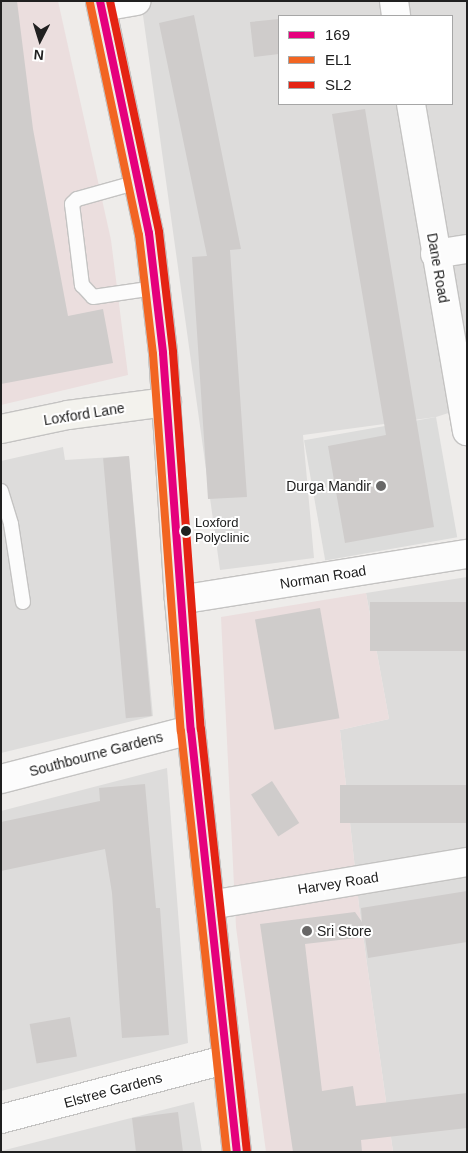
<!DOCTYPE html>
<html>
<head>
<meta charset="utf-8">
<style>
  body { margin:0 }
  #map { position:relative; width:468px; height:1153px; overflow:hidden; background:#eeecea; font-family:Helvetica,sans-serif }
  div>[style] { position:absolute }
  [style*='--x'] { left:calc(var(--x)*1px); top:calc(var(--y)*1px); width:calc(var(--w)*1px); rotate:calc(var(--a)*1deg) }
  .residential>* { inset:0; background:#dddcdb }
  .commercial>* { inset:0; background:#ebdede }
  .religious>* { inset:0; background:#dcdcdb; transform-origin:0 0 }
  .building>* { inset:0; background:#cfcccb; transform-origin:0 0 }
  .roads { filter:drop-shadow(1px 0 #c4c3c2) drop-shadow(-1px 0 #c4c3c2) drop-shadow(0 1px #c4c3c2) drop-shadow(0 -1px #c4c3c2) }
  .lane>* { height:14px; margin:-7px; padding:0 7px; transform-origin:7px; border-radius:7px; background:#fcfcfc }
  .street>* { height:28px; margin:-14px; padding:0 14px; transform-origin:14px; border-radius:14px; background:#fcfcfc }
  .secondary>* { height:28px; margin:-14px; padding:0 14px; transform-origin:14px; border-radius:14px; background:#f3f2ed }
  .primary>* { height:28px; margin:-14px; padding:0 14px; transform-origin:14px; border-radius:14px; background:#f1ebe7 }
  .bus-1>* { height:8px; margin:-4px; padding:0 4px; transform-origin:4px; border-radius:4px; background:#e5007d }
  .bus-2>* { height:8px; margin:-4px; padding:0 4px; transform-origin:4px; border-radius:4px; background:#f26522 }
  .bus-3>* { height:8px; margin:-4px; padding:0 4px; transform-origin:4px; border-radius:4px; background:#e42313 }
  .dots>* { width:14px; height:14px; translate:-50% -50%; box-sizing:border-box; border:2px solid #fff; border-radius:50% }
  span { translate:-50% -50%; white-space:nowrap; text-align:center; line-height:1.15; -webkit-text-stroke:4px #fff; paint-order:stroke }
  .bus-label { font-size:13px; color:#202020 }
  .left { translate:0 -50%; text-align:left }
  .street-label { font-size:14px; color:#202020 }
  .poi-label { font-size:14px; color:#202020 }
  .right { translate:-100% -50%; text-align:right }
  .frame { position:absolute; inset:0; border:2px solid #202020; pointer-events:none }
  .legend { position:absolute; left:278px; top:15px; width:175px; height:90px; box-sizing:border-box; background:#fff; border:1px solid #a6a6a6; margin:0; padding:6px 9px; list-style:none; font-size:15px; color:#202020 }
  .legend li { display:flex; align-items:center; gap:10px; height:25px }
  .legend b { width:25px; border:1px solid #a6a6a6 }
  .north { position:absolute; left:15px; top:15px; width:50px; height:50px; -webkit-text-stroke:4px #fff; paint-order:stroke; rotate:185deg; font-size:14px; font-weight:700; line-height:20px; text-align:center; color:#202020 }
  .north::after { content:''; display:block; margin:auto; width:18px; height:22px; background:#202020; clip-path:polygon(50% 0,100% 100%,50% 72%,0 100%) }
</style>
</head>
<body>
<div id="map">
  <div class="residential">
    <i style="clip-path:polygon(evenodd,141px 1px,467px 1px,467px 407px,436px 417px,303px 435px,314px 558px,220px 570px,141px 1px,279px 16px,452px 16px,452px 104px,279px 104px,279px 16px)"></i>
    <i style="clip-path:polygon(63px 447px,65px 460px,129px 456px,153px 716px,1px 753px,1px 461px)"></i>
    <i style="clip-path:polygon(467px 577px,467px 1152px,393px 1152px,359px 906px,340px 730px,389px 719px,366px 593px)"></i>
    <i style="clip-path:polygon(167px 768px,188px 1043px,1px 1091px,1px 811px)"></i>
    <i style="clip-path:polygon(194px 1102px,202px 1152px,1px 1152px,1px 1151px)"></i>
  </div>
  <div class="commercial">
    <i style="clip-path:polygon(1px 1px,58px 1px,111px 240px,128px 375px,1px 405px)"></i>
    <i style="clip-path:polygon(366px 593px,389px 719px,340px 730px,359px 906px,393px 1152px,266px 1152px,236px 927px,221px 617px)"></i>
  </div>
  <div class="religious">
    <i style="left:436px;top:417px;width:122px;height:134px;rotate:80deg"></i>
  </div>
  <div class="building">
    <i style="clip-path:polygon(1px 1px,17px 1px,33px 129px,68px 316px,103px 309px,113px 363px,1px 384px)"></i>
    <i style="clip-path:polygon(194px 15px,241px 249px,230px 250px,247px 497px,208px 499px,192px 257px,207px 256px,159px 23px)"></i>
    <i style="clip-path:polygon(279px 19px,279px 54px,254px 57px,250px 22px)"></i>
    <i style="clip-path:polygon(365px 109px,434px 527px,345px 543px,328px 446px,386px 435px,332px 114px)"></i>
    <i style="left:129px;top:456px;width:261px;height:26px;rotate:85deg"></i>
    <i style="left:467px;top:602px;width:49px;height:97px;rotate:90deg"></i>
    <i style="left:320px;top:608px;width:112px;height:66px;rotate:80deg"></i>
    <i style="left:272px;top:781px;width:50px;height:25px;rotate:57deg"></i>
    <i style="clip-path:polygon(145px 784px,156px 908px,160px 908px,169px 1035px,122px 1038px,112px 893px,105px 849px,1px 871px,1px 822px,100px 801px,99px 788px)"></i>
    <i style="left:467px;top:785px;width:38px;height:127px;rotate:90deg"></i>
    <i style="clip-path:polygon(467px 891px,467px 942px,368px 958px,365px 937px,305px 944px,322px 1091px,353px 1086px,356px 1106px,467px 1093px,467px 1128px,361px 1140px,362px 1152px,293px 1152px,260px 924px,355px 912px,362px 922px,361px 908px)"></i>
    <i style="left:70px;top:1017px;width:40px;height:41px;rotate:80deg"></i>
    <i style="clip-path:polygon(178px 1112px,183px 1152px,136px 1152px,132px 1118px)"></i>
  </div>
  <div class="roads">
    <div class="lane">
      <i style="--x:138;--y:182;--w:63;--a:164.4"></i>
      <i style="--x:77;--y:199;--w:7;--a:135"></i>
      <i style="--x:72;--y:204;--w:82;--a:83"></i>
      <i style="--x:82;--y:285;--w:16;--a:47"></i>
      <i style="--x:93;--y:297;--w:63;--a:-8.3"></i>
      <i style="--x:1;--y:491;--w:34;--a:73"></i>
      <i style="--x:11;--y:524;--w:79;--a:81.3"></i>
    </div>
    <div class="street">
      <i style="--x:394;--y:1;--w:15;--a:82"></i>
      <i style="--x:102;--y:7;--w:35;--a:-10"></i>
      <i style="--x:411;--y:104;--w:332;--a:80.3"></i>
      <i style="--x:435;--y:254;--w:32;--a:-9"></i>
      <i style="--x:179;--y:600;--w:292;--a:-9.1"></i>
      <i style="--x:1;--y:779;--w:196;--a:-14.5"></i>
      <i style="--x:210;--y:905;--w:261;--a:-9.5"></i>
      <i style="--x:1;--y:1119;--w:232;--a:-14.8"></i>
    </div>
    <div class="secondary">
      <i style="--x:1;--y:429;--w:68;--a:-11.8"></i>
      <i style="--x:68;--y:415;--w:100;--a:-7.5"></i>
    </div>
    <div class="primary">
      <i style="--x:100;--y:1;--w:237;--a:78.1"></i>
      <i style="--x:149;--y:233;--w:121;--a:83.3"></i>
      <i style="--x:163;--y:353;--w:248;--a:86.3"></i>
      <i style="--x:179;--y:600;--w:131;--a:84.7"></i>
      <i style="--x:191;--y:730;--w:424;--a:83.8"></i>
    </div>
  </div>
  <div class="bus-1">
    <i style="--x:100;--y:1;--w:237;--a:78.1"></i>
    <i style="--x:149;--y:233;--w:121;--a:83.3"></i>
    <i style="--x:163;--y:353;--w:378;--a:85.8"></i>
    <i style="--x:191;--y:730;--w:424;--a:83.8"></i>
  </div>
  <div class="bus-2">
    <i style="--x:90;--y:3;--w:237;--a:78.1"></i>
    <i style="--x:139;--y:235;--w:120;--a:83.3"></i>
    <i style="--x:153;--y:354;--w:378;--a:85.8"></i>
    <i style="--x:181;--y:731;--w:424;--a:83.8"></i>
  </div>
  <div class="bus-3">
    <i style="--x:110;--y:1;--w:236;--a:78"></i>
    <i style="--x:159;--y:232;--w:121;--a:83.3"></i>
    <i style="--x:173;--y:352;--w:378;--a:85.8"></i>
    <i style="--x:201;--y:729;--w:424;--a:83.8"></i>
  </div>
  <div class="dots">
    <i style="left:381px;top:486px;background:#686767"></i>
    <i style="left:186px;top:531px;background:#202020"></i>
    <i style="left:307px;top:931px;background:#686767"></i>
  </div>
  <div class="bus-label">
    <span class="left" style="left:195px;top:531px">Loxford<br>Polyclinic</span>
  </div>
  <div class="street-label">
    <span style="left:438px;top:268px;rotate:80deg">Dane Road</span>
    <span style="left:84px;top:414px;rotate:-9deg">Loxford Lane</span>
    <span style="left:323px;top:577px;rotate:-9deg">Norman Road</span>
    <span style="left:96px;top:754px;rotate:-15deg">Southbourne Gardens</span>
    <span style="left:338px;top:883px;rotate:-9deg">Harvey Road</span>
    <span style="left:113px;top:1090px;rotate:-15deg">Elstree Gardens</span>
  </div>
  <div class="poi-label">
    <span class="right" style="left:371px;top:486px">Durga Mandir</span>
    <span class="left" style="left:317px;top:931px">Sri Store</span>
  </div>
  <div class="frame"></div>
  <ul class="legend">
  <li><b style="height:6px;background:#e5007d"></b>169</li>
  <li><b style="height:6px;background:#f26522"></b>EL1</li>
  <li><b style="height:6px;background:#e42313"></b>SL2</li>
  </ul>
  <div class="north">N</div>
</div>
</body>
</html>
